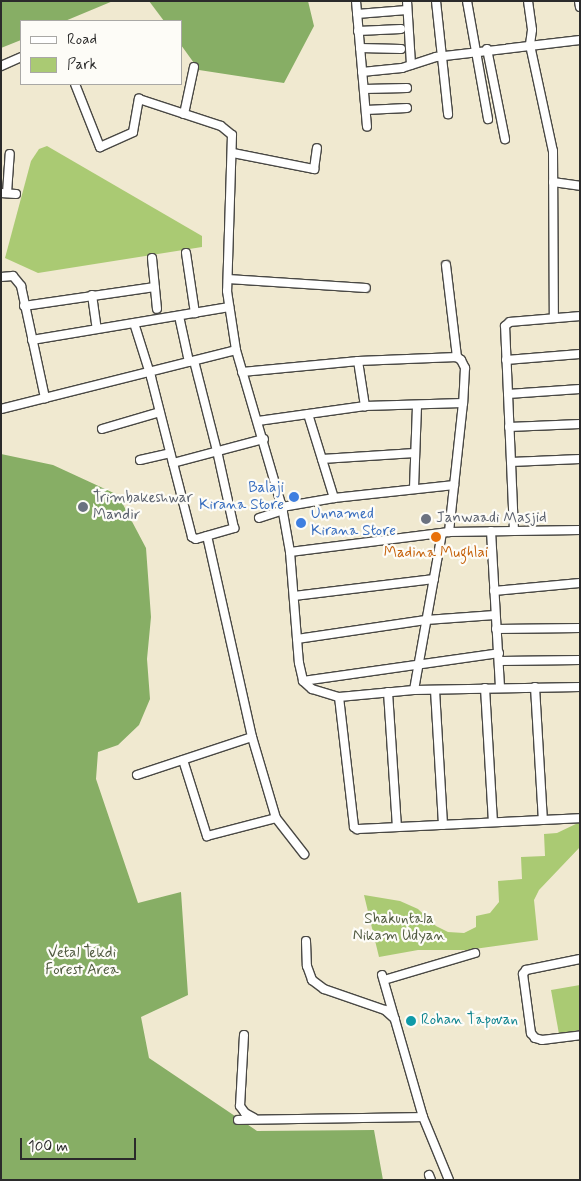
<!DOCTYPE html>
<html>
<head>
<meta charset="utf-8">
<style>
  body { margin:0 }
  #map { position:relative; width:581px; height:1181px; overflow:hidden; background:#f0e9d0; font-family:Mynerve,sans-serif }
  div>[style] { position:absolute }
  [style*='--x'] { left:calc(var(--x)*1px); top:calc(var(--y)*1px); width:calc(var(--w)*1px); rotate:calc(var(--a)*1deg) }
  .green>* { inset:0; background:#aaca73 }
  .forest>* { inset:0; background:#87ae65 }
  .roads { filter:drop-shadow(1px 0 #494844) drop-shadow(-1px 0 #494844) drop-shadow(0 1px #494844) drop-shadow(0 -1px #494844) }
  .minor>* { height:8px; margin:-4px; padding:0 4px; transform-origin:4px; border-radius:4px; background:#fff }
  .dots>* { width:14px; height:14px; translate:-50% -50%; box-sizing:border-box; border:2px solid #fdfcf7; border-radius:50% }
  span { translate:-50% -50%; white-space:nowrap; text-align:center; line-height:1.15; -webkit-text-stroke:4.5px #fdfcf7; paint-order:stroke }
  .shop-label { font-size:15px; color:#366cbe }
  .right { translate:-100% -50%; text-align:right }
  .left { translate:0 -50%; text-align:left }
  .worship-label { font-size:15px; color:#5b616d }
  .food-label { font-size:15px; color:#c56008 }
  .park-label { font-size:15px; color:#515b41 }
  .culture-label { font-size:15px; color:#0d838f }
  .frame { position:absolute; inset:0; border:2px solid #2b2b2b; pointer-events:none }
  .legend { position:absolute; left:20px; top:20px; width:162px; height:65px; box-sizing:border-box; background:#fdfcf7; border:1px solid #a9a8a5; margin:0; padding:6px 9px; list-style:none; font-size:15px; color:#2b2b2b }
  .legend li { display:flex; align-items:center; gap:10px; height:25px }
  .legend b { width:25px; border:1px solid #a9a8a5 }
  .scale { position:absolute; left:20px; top:1138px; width:116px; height:22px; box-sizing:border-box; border:2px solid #2b2b2b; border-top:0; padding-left:6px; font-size:15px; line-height:18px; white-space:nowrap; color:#2b2b2b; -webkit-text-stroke:4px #fdfcf7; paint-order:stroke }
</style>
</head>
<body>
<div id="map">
  <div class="green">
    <i style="clip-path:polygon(47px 146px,202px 236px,202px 247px,38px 273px,5px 258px,31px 161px,39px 149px)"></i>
    <i style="clip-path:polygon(580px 822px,580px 847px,539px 890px,534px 900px,538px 940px,467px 950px,418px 950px,379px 957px,364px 895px,400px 901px,418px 909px,436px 926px,448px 932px,464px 933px,476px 927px,476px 916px,490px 913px,499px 902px,498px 881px,522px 879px,521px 857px,545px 856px,544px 834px,557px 833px)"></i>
    <i style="clip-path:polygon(580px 985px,580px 1030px,559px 1034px,551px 990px)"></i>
  </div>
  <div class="forest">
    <i style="clip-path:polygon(1px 1px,113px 1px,65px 21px,21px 21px,21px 40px,1px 48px)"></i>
    <i style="clip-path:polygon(149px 1px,308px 1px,314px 26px,284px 83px,199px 70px,181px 45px,181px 21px,164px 21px)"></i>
    <i style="clip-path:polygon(1px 454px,53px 465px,118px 495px,146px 548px,151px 617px,147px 659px,150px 699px,139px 725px,118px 745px,98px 752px,96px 779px,138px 903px,181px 892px,188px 995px,141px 1017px,149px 1058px,257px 1131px,374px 1130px,383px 1180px,1px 1180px)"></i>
  </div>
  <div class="roads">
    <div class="minor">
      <i style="--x:356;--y:1;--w:126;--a:85"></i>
      <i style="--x:407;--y:1;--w:64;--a:86.4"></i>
      <i style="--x:436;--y:1;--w:114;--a:83.9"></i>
      <i style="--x:467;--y:1;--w:120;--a:79.9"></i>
      <i style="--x:528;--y:1;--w:29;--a:82"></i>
      <i style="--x:532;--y:30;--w:15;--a:98"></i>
      <i style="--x:530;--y:45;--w:108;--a:77.8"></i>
      <i style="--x:553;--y:151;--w:167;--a:89.7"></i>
      <i style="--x:579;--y:1;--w:6;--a:81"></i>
      <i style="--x:357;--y:14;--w:50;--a:-4.6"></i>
      <i style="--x:358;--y:31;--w:43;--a:-2.7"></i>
      <i style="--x:360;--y:48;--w:41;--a:1.4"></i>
      <i style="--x:487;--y:49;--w:92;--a:78.7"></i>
      <i style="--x:1;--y:66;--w:22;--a:-24"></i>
      <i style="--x:362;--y:72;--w:40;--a:-5.7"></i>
      <i style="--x:402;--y:68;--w:36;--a:-18"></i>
      <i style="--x:436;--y:57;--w:145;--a:-6.7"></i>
      <i style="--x:75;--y:84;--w:68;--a:68.4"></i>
      <i style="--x:100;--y:147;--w:36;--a:-24"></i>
      <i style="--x:133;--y:132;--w:34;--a:-80"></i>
      <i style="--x:139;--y:99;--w:86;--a:18.2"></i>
      <i style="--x:221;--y:126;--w:14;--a:39"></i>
      <i style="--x:232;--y:135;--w:156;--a:91.8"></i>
      <i style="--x:227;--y:291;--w:60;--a:81.3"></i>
      <i style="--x:236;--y:350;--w:164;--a:73.7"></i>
      <i style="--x:282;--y:507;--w:46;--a:79.9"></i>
      <i style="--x:290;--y:552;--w:111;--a:85.4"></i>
      <i style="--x:299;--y:663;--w:18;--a:77"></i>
      <i style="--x:303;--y:681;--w:12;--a:42"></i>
      <i style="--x:312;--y:689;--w:28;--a:17"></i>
      <i style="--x:339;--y:697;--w:131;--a:83.4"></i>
      <i style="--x:354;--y:827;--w:4;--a:34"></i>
      <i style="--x:357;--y:829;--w:223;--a:-2.8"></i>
      <i style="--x:364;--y:89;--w:43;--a:-1.3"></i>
      <i style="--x:366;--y:110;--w:41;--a:-2.8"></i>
      <i style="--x:184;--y:114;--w:48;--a:-78"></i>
      <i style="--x:233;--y:153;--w:83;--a:11.2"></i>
      <i style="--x:314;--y:169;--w:21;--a:-82"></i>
      <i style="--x:553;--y:182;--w:27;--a:8"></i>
      <i style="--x:1;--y:193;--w:15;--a:4"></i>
      <i style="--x:7;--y:193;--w:39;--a:-86"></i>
      <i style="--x:186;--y:253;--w:61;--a:81.5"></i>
      <i style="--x:152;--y:258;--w:51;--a:84.4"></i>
      <i style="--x:446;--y:265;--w:93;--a:83.2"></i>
      <i style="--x:1;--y:277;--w:12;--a:-5"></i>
      <i style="--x:13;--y:276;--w:13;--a:51"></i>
      <i style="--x:21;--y:286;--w:115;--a:77.9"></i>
      <i style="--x:228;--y:279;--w:138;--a:3.7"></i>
      <i style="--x:92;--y:295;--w:34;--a:82"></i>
      <i style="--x:24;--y:306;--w:132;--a:-8.3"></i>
      <i style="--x:179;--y:316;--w:47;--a:77.7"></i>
      <i style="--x:134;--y:323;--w:57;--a:72.5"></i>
      <i style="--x:151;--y:377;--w:89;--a:75.7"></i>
      <i style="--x:173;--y:463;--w:94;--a:-14.8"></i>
      <i style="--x:32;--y:340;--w:200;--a:-9.5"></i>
      <i style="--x:506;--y:360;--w:74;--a:-4.6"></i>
      <i style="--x:358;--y:361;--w:46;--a:81.2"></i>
      <i style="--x:242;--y:372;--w:117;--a:-5.4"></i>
      <i style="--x:358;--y:361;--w:99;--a:-2.3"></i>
      <i style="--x:457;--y:357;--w:5;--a:37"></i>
      <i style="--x:461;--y:360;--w:9;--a:63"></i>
      <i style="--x:465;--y:368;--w:35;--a:93"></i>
      <i style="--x:463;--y:403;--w:130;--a:96.2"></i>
      <i style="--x:508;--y:394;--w:72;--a:-4"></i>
      <i style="--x:1;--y:409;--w:242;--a:-14.1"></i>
      <i style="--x:308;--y:414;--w:88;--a:72.8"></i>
      <i style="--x:258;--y:421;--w:108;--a:-8"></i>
      <i style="--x:365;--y:406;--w:98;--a:-1.8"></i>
      <i style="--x:509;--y:427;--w:71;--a:-2.4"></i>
      <i style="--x:102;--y:429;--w:60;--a:-16.3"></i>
      <i style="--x:322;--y:459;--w:93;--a:-3.7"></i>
      <i style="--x:140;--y:460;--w:31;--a:-13"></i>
      <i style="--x:511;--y:462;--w:69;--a:-2.5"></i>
      <i style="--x:173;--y:463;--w:76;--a:75.6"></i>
      <i style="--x:192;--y:537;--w:4;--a:27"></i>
      <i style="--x:196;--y:539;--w:40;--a:-16"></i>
      <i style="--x:234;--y:528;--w:79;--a:-102.4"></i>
      <i style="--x:217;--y:451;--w:93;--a:-104.3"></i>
      <i style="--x:414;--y:488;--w:83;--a:-87.9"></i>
      <i style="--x:282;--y:507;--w:53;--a:-9.8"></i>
      <i style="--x:334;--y:498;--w:121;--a:-6.2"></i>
      <i style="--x:259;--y:518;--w:25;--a:-18"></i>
      <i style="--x:491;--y:531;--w:157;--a:86.7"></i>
      <i style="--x:514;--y:531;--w:205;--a:-92.5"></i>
      <i style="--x:505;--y:326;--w:6;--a:-39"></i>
      <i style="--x:510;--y:322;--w:70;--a:-4.9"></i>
      <i style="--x:290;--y:552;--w:160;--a:-7.2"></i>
      <i style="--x:449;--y:532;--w:131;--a:-0.9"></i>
      <i style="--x:494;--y:591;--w:86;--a:-5.3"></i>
      <i style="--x:294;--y:596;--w:141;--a:-6.9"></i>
      <i style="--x:496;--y:629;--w:84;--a:-0.7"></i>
      <i style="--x:297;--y:639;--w:130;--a:-8.4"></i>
      <i style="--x:426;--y:620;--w:69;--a:-4.1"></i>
      <i style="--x:500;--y:661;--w:80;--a:-0.7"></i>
      <i style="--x:303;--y:681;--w:198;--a:-8.1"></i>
      <i style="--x:535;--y:687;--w:133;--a:86.6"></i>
      <i style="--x:485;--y:688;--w:134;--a:86.6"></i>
      <i style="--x:414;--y:690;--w:159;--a:-79.9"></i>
      <i style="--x:435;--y:690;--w:135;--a:86.6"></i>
      <i style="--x:388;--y:692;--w:135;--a:86.2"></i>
      <i style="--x:339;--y:697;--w:75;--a:-5.3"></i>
      <i style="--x:414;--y:690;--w:166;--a:-1"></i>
      <i style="--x:252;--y:737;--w:84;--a:73.5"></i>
      <i style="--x:276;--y:818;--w:46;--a:52.1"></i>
      <i style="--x:183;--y:760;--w:80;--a:72.5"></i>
      <i style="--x:207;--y:836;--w:71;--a:-14.6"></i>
      <i style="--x:137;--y:775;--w:121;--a:-18.3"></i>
      <i style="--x:252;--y:737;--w:206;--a:-102.6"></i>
      <i style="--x:306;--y:941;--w:25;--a:88"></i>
      <i style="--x:307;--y:966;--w:15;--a:70"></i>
      <i style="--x:312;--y:980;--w:15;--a:37"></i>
      <i style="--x:324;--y:989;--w:65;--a:19"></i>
      <i style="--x:385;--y:1010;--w:13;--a:42"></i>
      <i style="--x:580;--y:959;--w:55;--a:168.5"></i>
      <i style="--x:526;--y:970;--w:5;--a:127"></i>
      <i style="--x:523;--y:974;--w:60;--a:82.3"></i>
      <i style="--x:531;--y:1033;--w:6;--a:51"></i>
      <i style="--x:535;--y:1038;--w:7;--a:16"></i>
      <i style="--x:542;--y:1040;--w:38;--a:-7"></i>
      <i style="--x:382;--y:975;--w:148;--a:73.9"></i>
      <i style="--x:423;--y:1117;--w:68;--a:67.6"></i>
      <i style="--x:384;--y:980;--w:95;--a:-16.5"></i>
      <i style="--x:244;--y:1035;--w:71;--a:93.2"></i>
      <i style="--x:240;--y:1106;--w:9;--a:54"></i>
      <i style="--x:245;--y:1113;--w:10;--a:29"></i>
      <i style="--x:238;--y:1120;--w:185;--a:-0.9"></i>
      <i style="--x:429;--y:1175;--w:5;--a:68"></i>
    </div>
  </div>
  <div class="dots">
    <i style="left:294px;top:497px;background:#3f7fe0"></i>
    <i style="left:83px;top:507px;background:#6b7280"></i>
    <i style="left:426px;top:519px;background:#6b7280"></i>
    <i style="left:301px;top:523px;background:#3f7fe0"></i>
    <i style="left:436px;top:537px;background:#e8710a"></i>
    <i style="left:411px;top:1021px;background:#0f9aa8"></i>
  </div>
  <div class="shop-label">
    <span class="right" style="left:284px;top:497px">Balaji<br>Kirana Store</span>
    <span class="left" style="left:311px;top:523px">Unnamed<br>Kirana Store</span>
  </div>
  <div class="worship-label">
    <span class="left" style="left:93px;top:507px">Trimbakeshwar<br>Mandir</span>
    <span class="left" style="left:436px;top:519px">Janwaadi Masjid</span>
  </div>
  <div class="food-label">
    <span style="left:436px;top:554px">Madina Mughlai</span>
  </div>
  <div class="park-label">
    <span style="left:399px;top:928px">Shakuntala<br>Nikam Udyan</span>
    <span style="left:82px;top:962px">Vetal Tekdi<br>Forest Area</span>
  </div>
  <div class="culture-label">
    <span class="left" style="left:421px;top:1021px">Rohan Tapovan</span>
  </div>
  <div class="frame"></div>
  <ul class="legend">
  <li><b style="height:6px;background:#fff"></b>Road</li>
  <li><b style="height:14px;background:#aaca73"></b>Park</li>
  </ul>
  <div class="scale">100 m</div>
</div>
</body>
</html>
